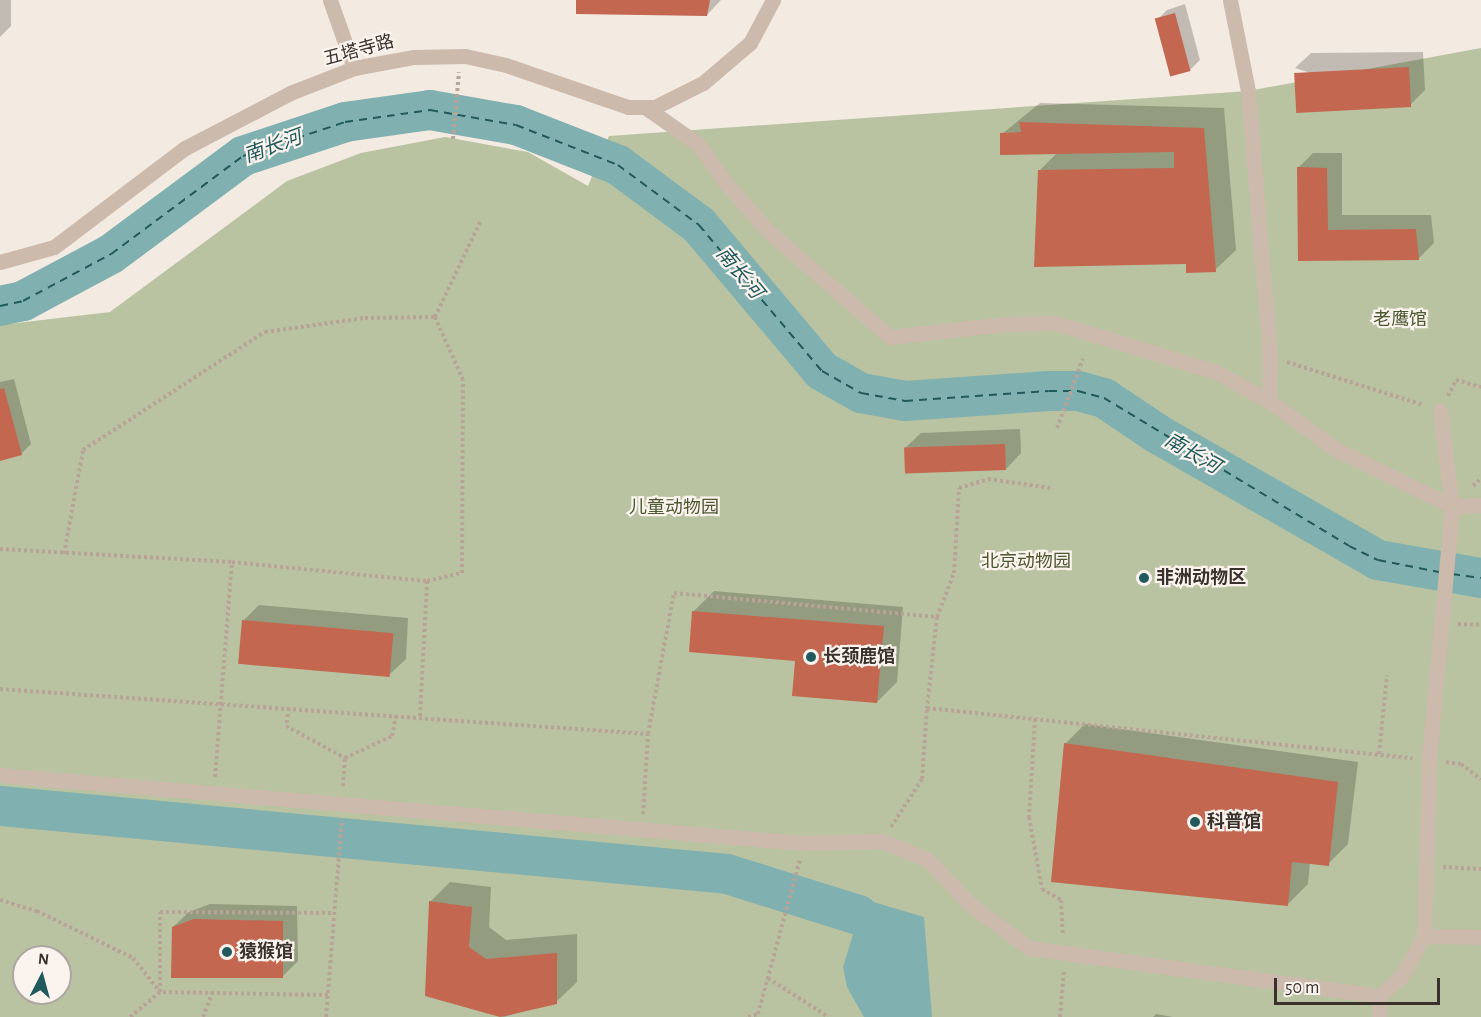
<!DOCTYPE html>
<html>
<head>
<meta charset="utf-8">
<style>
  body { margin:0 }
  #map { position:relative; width:1481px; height:1017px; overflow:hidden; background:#f3eae2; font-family:"Alegreya Sans","Noto Sans SC",sans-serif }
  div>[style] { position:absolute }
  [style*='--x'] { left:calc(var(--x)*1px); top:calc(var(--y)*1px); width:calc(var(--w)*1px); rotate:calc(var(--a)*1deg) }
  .green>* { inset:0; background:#b9c3a1 }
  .water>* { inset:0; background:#81b0b0 }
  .shadow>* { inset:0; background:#0003 }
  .river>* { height:40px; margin:-20px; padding:0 20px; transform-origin:20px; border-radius:20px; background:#81b0b0 }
  .ferry>* { height:1.5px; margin-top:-0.75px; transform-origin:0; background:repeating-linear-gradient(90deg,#215a5c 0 8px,transparent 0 14px) }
  .building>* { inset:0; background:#c36750; transform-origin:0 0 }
  .path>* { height:4px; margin-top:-2px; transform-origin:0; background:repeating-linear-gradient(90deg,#b8a497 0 3px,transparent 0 6px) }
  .minor>* { height:15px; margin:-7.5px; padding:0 7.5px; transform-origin:7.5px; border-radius:7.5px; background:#ccbaad }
  .dots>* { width:16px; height:16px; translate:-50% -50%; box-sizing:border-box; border:3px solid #fbf4ee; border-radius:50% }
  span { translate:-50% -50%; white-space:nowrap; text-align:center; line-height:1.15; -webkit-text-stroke:4.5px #fbf4ee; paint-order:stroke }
  .street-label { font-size:18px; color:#3a302c }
  .park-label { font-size:18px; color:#4b5830 }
  .poi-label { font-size:18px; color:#3a302c; font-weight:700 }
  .left { translate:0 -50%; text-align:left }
  .water-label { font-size:20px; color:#215a5c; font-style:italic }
  .north { position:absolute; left:12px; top:945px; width:60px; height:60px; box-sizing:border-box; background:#fbf4ee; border:2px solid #aea6a0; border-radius:50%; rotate:6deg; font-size:16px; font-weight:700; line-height:24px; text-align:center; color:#3a302c }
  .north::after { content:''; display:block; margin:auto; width:21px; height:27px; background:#215a5c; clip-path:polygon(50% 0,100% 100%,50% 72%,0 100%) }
  .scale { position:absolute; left:1274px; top:978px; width:166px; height:27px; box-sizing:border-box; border:3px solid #3a302c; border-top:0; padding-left:8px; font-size:18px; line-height:21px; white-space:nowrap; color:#3a302c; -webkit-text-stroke:4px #fbf4ee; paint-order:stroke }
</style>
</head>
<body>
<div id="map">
  <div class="green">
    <i style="clip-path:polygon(evenodd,1481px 48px,1481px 1017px,0 1017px,0 325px,110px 312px,287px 181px,361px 153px,445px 137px,528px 152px,588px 186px,609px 136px,1248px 91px,1481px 48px,24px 957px,60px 957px,60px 993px,24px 993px,24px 957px)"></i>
  </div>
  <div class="water">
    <i style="clip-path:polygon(870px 901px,924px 917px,932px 1017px,864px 1017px,847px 987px,843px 967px,859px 915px)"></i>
  </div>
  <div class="shadow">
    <i style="clip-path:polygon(0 0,11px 0,11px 26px,0 37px)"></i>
    <i style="clip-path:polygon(577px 0,721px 0,707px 15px)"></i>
    <i style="clip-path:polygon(1185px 4px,1200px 60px,1190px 70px,1157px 20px,1167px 10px)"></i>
    <i style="clip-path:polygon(1423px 52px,1425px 90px,1410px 105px,1295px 68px,1311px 53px)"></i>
    <i style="clip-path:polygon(1040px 103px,1224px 108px,1236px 250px,1215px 270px,1187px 263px,1039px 171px,1057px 153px,1002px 134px)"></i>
    <i style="clip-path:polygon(1313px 153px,1342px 153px,1342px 215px,1431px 215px,1434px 243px,1418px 259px,1300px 259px,1298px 168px)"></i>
    <i style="clip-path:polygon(14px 379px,31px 444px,21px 454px,0 460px,0 382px)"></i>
    <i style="clip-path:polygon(1020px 429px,1021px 453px,1006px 469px,905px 448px,921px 433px)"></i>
    <i style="clip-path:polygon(714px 591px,903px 607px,897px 682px,877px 702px,694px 611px)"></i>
    <i style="clip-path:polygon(259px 605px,408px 618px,406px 659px,390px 674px,244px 620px)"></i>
    <i style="clip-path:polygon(1085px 724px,1358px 762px,1348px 844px,1328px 864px,1310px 862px,1308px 884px,1288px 904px,1065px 744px)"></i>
    <i style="clip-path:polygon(450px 882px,491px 887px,489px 927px,506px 940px,577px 934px,577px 982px,556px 1002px,504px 1017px,426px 995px,430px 902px)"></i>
    <i style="clip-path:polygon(210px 904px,297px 906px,298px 961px,283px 976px,173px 927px,189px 912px)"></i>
    <i style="clip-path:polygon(1156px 1014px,1173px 1017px,1153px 1017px)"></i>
  </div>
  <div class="river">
    <i style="--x:0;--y:306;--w:24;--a:-12"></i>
    <i style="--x:23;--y:301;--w:100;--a:-28.1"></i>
    <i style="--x:111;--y:254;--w:164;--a:-36.6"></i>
    <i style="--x:243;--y:156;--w:108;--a:-18.4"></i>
    <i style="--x:345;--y:122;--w:86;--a:-8"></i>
    <i style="--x:430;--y:110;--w:87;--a:9.9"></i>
    <i style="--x:516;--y:125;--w:110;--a:21.4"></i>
    <i style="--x:618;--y:165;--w:101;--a:36.5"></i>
    <i style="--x:699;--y:225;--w:191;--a:49.9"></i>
    <i style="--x:822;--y:371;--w:45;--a:29.4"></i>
    <i style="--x:861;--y:393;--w:45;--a:10.3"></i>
    <i style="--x:905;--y:401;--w:144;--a:-4"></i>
    <i style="--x:1049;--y:391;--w:29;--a:0"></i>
    <i style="--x:1078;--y:391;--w:27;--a:15"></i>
    <i style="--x:1104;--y:398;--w:63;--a:33.9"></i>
    <i style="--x:1156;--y:433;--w:256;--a:29.8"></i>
    <i style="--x:1378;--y:560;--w:105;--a:9.9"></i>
    <i style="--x:0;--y:806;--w:730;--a:5.34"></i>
    <i style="--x:727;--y:874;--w:138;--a:17.3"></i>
  </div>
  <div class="ferry">
    <i style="--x:0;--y:306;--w:24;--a:-12"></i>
    <i style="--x:23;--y:301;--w:100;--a:-28.1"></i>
    <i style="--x:111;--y:254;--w:164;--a:-36.6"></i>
    <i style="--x:243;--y:156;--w:108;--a:-18.4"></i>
    <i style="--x:345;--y:122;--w:86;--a:-8"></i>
    <i style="--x:430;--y:110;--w:87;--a:9.9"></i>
    <i style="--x:516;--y:125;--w:110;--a:21.4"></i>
    <i style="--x:618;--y:165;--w:101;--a:36.5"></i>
    <i style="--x:699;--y:225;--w:191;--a:49.9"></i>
    <i style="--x:822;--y:371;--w:45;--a:29.4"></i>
    <i style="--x:861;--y:393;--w:45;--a:10.3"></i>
    <i style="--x:905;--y:401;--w:144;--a:-4"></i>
    <i style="--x:1049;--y:391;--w:29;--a:0"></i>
    <i style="--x:1078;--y:391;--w:27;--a:15"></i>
    <i style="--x:1104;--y:398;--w:286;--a:31.1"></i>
    <i style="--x:1349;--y:546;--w:32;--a:26"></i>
    <i style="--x:1378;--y:560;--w:62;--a:11.1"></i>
    <i style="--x:1452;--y:574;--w:29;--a:8"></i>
  </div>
  <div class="building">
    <i style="clip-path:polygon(576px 0,710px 0,707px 16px,576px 14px)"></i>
    <i style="left:1175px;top:13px;width:60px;height:21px;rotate:75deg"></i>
    <i style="left:1409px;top:67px;width:40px;height:115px;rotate:87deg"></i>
    <i style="clip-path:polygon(1019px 122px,1204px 128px,1216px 272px,1186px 273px,1186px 264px,1034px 267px,1038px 170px,1174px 168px,1174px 152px,1000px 155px,1000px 133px,1021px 132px)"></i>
    <i style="clip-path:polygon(1297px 167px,1327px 168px,1328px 230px,1416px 229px,1419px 260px,1298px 261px)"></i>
    <i style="clip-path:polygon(4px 388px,22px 455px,0 461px,0 389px)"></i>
    <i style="left:1005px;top:444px;width:26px;height:101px;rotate:88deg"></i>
    <i style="clip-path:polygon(692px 611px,884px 626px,877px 703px,792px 696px,795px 661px,689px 652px)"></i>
    <i style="left:242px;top:620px;width:152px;height:44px;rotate:5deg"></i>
    <i style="clip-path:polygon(1064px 743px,1338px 782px,1329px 866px,1292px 862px,1288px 906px,1051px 882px)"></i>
    <i style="clip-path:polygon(429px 901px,472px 907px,469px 947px,486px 959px,557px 953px,557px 1004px,500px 1017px,425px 996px)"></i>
    <i style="clip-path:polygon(194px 919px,283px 921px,283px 978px,171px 978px,172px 927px)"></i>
  </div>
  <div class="path">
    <i style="--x:453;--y:139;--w:67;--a:-84.9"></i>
    <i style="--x:1287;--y:362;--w:143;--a:17.5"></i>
    <i style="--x:1448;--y:396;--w:18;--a:-63"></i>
    <i style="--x:1456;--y:380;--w:26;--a:16"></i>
    <i style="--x:1057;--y:428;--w:74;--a:-69.4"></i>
    <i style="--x:1473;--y:486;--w:11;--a:-45"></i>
    <i style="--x:0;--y:549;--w:232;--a:3.2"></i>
    <i style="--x:232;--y:562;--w:196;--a:5.6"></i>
    <i style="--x:427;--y:581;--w:36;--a:-13"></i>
    <i style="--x:462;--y:573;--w:193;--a:-89.7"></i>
    <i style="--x:463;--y:380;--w:69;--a:-114"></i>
    <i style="--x:64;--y:554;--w:106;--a:-79.6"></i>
    <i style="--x:83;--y:450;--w:217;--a:-33"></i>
    <i style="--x:265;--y:332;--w:101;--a:-8"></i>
    <i style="--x:365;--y:318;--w:70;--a:-0.8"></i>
    <i style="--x:435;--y:317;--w:107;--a:-64.6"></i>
    <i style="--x:937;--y:617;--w:47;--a:-68.9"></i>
    <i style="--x:954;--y:573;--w:85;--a:-86.6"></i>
    <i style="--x:959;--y:488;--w:30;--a:-17"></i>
    <i style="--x:988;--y:479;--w:63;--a:8.3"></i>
    <i style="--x:1458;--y:624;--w:23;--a:2"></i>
    <i style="--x:0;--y:689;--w:650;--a:3.97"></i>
    <i style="--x:289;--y:708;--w:18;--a:99"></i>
    <i style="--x:286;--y:726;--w:67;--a:28.5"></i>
    <i style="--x:420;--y:716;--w:135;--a:-87"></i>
    <i style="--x:1035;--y:719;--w:98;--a:93.5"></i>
    <i style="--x:1029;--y:817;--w:73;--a:79.8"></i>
    <i style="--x:1042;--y:889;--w:22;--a:30"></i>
    <i style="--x:1061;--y:900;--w:34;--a:87"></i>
    <i style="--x:1379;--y:754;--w:79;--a:-84.2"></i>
    <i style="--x:1446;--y:762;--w:15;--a:8"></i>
    <i style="--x:1461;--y:764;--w:25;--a:37"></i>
    <i style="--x:215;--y:777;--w:216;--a:-85.5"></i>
    <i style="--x:343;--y:786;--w:28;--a:-86"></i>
    <i style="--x:345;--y:758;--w:52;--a:-25.1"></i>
    <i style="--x:392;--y:736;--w:21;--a:-79"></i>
    <i style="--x:643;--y:814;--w:80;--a:-86.4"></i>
    <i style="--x:648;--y:734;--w:143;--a:-79.6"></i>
    <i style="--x:674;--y:593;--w:264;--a:5.2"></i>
    <i style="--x:937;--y:617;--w:92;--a:96.3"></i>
    <i style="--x:891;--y:827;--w:57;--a:-57.1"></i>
    <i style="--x:922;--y:779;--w:71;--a:-86"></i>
    <i style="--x:927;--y:708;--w:488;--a:5.9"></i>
    <i style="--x:1443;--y:867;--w:38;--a:3"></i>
    <i style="--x:0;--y:900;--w:39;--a:17"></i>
    <i style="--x:37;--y:911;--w:107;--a:26.1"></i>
    <i style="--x:133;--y:958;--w:43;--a:51.5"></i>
    <i style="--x:160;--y:992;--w:39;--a:140"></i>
    <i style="--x:768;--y:978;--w:72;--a:33"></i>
    <i style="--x:328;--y:995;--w:168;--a:-179"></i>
    <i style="--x:160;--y:992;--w:80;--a:-90"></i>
    <i style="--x:160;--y:912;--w:174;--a:0.3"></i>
    <i style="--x:203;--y:1017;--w:26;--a:-69"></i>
    <i style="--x:326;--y:1017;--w:198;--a:-85.4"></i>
    <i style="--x:748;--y:1017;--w:10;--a:-17"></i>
    <i style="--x:758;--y:1014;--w:161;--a:-74.8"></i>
    <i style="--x:1060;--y:1017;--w:48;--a:-85.2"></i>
  </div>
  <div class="minor">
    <i style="--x:330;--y:0;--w:72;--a:70.6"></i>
    <i style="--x:1230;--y:0;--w:93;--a:78.8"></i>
    <i style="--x:1248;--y:91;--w:267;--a:85.3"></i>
    <i style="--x:1270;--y:357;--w:44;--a:91.3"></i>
    <i style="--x:1269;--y:401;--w:84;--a:35.8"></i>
    <i style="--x:1337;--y:450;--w:128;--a:26"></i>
    <i style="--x:1452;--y:506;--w:29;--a:-2"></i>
    <i style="--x:645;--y:107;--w:66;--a:35.1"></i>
    <i style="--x:699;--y:145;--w:45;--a:54.9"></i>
    <i style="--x:725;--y:182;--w:65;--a:48.7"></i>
    <i style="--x:768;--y:231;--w:162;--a:41"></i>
    <i style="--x:890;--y:337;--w:115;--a:-6.5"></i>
    <i style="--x:1004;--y:324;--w:52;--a:-1.1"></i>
    <i style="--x:1056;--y:323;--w:167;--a:17"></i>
    <i style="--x:1216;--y:372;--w:60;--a:28.7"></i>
    <i style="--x:0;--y:262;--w:56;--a:-15.5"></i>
    <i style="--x:54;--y:247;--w:164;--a:-37.1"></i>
    <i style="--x:185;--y:148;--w:119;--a:-27.6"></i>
    <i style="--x:290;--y:93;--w:69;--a:-21.3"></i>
    <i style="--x:354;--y:68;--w:61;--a:-10.4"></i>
    <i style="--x:414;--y:57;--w:51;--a:-1.1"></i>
    <i style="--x:465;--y:56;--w:42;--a:12.4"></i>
    <i style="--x:506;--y:65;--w:129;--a:19"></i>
    <i style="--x:628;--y:107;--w:27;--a:0"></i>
    <i style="--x:655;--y:107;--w:54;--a:-26.6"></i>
    <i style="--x:703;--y:83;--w:62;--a:-40.4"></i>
    <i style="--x:750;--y:43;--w:49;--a:-61.9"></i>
    <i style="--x:0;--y:775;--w:805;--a:4.85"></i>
    <i style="--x:802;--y:843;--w:80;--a:-1.4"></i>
    <i style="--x:882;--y:841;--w:50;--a:22.4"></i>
    <i style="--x:928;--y:860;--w:64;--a:46.3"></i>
    <i style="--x:972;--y:906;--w:71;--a:36.4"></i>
    <i style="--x:1029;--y:948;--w:353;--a:7.8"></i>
    <i style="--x:1424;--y:936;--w:57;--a:1"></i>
    <i style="--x:1379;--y:1017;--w:21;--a:-90"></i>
    <i style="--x:1379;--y:996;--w:29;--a:-41"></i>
    <i style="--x:1401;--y:977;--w:47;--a:-60.7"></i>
    <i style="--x:1424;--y:936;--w:177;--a:-88.4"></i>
    <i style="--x:1429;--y:759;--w:254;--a:-84.8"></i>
    <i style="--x:1452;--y:506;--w:96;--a:-97.2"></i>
  </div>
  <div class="dots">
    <i style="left:1144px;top:578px;background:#215a5c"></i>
    <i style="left:811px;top:657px;background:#215a5c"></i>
    <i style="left:1195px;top:822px;background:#215a5c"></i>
    <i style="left:227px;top:952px;background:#215a5c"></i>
  </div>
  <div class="street-label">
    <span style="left:359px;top:51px;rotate:-15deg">五塔寺路</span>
  </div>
  <div class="park-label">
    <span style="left:1400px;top:320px">老鹰馆</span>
    <span style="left:674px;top:508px">儿童动物园</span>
    <span style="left:1026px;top:562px">北京动物园</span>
  </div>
  <div class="poi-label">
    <span class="left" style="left:1156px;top:578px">非洲动物区</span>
    <span class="left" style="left:823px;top:657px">长颈鹿馆</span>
    <span class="left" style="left:1207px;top:822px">科普馆</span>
    <span class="left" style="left:239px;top:952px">猿猴馆</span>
  </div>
  <div class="water-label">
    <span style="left:273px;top:147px;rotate:-20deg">南长河</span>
    <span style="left:739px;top:273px;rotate:50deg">南长河</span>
    <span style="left:1192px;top:454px;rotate:30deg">南长河</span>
  </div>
  <div class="north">N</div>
  <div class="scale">50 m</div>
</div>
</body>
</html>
